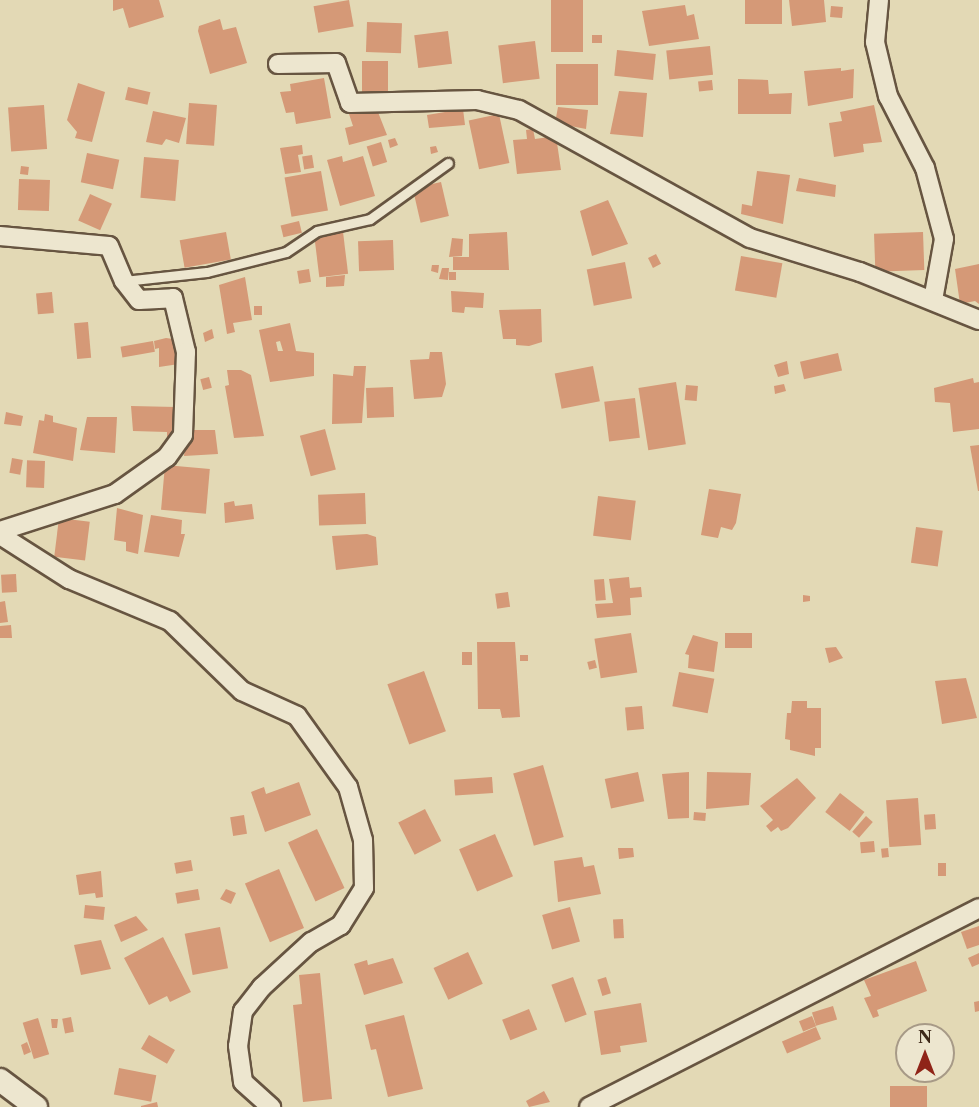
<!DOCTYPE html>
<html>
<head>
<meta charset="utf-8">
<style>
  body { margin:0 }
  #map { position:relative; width:979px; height:1107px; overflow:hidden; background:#e3d9b5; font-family:"Libre Caslon Text",serif }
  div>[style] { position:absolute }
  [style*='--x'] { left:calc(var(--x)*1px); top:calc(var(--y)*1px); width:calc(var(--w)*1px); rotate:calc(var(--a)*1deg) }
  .building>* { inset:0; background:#d59977; transform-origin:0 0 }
  .roads { filter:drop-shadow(2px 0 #675541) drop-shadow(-2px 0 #675541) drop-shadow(0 2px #675541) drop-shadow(0 -2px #675541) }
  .service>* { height:9px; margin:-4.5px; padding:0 4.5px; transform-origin:4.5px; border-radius:4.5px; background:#ede6cf }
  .minor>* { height:18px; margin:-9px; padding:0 9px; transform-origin:9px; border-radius:9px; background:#ede6cf }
  .tertiary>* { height:22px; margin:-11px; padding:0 11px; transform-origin:11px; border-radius:11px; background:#ede6cf }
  span { translate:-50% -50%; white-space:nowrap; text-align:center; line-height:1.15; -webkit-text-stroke:5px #ede6cf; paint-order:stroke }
  .north { position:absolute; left:895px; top:1023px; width:60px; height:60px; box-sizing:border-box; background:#ede6cf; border:2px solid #a79a87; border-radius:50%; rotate:0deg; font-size:16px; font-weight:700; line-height:24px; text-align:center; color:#3e291a }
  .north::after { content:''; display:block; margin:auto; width:21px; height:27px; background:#8f2418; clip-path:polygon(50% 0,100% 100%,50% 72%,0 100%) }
</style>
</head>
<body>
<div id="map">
  <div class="building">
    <i style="clip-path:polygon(113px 0,159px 0,164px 17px,129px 28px,123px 8px,113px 11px)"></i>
    <i style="left:349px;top:0;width:27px;height:36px;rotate:80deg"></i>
    <i style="left:551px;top:0;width:32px;height:52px"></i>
    <i style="left:745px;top:0;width:37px;height:24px"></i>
    <i style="clip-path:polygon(789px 0,824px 0,826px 22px,792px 26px)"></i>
    <i style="clip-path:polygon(685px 5px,687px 16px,694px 14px,699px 39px,649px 46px,642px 11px)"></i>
    <i style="left:831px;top:6px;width:12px;height:11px;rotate:5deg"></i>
    <i style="clip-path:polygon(220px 19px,223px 30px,236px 27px,247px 63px,210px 74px,198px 31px,199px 26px)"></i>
    <i style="left:367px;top:22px;width:35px;height:30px;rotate:2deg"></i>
    <i style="left:448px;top:31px;width:33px;height:34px;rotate:83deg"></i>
    <i style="left:592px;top:35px;width:10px;height:8px"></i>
    <i style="left:535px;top:41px;width:38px;height:37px;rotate:83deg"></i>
    <i style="left:710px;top:46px;width:29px;height:44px;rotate:84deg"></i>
    <i style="left:617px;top:50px;width:39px;height:26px;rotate:6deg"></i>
    <i style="left:362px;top:61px;width:26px;height:37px"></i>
    <i style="left:556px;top:64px;width:42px;height:41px"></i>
    <i style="clip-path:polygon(841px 68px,841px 71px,854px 69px,853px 98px,808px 106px,804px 71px)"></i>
    <i style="clip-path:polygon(324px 78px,331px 118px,296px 124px,294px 112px,286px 113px,280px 92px,291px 91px,290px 84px)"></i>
    <i style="clip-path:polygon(738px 79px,768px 80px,769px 94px,792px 93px,791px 114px,738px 114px)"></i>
    <i style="left:712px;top:80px;width:10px;height:14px;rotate:84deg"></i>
    <i style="clip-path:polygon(78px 83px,105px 92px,92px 142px,75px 138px,77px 132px,67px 120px)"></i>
    <i style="left:128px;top:87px;width:23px;height:13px;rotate:13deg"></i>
    <i style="clip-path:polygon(619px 91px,647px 93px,643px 137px,610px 134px)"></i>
    <i style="left:189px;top:103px;width:28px;height:41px;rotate:4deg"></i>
    <i style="left:44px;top:105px;width:44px;height:36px;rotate:86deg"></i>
    <i style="clip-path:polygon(874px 105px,882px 142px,863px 144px,864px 152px,834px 157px,829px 123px,842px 121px,840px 112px)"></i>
    <i style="clip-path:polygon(376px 107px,387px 135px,349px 145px,345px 128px,353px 126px,349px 114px)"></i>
    <i style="clip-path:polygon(558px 107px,588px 110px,586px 129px,555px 123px)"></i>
    <i style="clip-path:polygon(463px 109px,465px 125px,429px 128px,427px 115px)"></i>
    <i style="clip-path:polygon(153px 111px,186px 118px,179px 143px,166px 139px,162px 145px,146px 142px)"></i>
    <i style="left:499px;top:114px;width:50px;height:31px;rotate:78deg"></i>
    <i style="clip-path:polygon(533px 129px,535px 139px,556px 136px,561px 170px,517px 174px,513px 140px,527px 139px,526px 130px)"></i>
    <i style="clip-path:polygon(395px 138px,398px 145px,390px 148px,388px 140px)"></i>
    <i style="left:381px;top:142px;width:21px;height:15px;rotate:73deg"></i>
    <i style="clip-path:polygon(302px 145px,303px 154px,298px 155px,301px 172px,285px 174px,280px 148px)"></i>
    <i style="clip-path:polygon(436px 146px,438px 152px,431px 154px,430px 147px)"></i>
    <i style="left:87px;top:153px;width:33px;height:30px;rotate:12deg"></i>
    <i style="left:312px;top:155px;width:13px;height:10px;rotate:81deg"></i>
    <i style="clip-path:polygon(342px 156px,343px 162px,363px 156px,375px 196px,340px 206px,327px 160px)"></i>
    <i style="left:144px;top:157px;width:35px;height:41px;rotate:5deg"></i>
    <i style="left:21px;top:166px;width:8px;height:8px;rotate:7deg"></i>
    <i style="left:321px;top:171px;width:40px;height:37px;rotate:80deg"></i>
    <i style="clip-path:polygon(757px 171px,790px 175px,783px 224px,741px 214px,742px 204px,752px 206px)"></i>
    <i style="clip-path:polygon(799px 178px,836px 185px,835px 197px,796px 191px)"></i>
    <i style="left:19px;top:179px;width:31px;height:31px;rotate:2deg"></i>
    <i style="left:441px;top:182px;width:35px;height:29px;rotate:77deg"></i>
    <i style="left:90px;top:194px;width:24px;height:29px;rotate:24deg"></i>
    <i style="clip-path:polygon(608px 200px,628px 244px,592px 256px,580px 211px)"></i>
    <i style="left:299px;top:221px;width:12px;height:19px;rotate:76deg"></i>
    <i style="left:226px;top:232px;width:28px;height:47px;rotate:80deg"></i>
    <i style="left:343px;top:232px;width:42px;height:29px;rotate:83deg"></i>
    <i style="clip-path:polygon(507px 232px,509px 270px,453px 270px,453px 257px,469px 257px,469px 234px)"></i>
    <i style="left:923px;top:232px;width:38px;height:49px;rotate:88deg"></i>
    <i style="clip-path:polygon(452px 238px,463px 239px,462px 256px,449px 257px)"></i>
    <i style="left:393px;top:240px;width:30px;height:35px;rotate:88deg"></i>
    <i style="left:656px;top:254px;width:11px;height:9px;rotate:63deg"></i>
    <i style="left:741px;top:256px;width:42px;height:35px;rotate:10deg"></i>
    <i style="left:625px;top:262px;width:37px;height:39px;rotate:79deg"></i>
    <i style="clip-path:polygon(979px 264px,979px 304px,975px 301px,960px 304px,955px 269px)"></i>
    <i style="clip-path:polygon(432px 265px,439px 265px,438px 273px,431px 271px)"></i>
    <i style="clip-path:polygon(442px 268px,449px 268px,448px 280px,439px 279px)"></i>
    <i style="left:309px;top:269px;width:13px;height:12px;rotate:81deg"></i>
    <i style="left:449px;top:272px;width:7px;height:8px"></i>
    <i style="clip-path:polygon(345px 275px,344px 286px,326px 287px,326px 277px)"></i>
    <i style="clip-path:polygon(245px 277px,252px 320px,233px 323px,235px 332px,227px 334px,219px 285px)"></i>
    <i style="clip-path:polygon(451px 291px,484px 293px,483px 308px,465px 307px,464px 313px,452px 312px)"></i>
    <i style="left:52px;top:292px;width:21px;height:16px;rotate:85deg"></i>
    <i style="left:262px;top:306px;width:9px;height:8px;rotate:90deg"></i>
    <i style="clip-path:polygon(541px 309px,542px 342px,529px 346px,516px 345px,516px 339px,503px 339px,499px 310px)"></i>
    <i style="left:88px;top:322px;width:36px;height:14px;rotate:85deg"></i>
    <i style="clip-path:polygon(evenodd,290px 323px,296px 351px,314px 353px,314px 376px,270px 382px,259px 330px,290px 323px,280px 341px,283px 351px,278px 351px,276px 342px,280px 341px)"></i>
    <i style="clip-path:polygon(212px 329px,214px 338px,205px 342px,203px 333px)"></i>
    <i style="clip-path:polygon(166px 338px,173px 339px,179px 364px,159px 367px,159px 348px,155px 349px,154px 341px)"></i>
    <i style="left:153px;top:341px;width:11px;height:33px;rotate:80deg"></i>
    <i style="clip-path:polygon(430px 352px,442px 352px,446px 384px,442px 397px,414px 399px,410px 360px,429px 359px)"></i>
    <i style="left:838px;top:353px;width:18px;height:39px;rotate:77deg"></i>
    <i style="clip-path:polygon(787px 361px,789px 374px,778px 377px,774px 365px)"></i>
    <i style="clip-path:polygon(354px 366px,366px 366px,362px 423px,332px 424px,333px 374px,353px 376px)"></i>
    <i style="left:593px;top:366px;width:36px;height:39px;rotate:79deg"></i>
    <i style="clip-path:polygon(227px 370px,241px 370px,251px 375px,264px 436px,234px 438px,225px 386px,229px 385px)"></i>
    <i style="left:209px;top:377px;width:11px;height:9px;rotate:75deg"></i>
    <i style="clip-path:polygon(973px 378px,974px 383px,979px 382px,979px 429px,953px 432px,950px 403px,935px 402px,934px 388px)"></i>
    <i style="left:676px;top:382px;width:63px;height:38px;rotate:81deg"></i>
    <i style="clip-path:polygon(784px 384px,786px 391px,775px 394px,774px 386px)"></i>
    <i style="left:686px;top:385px;width:12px;height:15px;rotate:5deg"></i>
    <i style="left:393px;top:387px;width:30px;height:27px;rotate:88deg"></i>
    <i style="left:635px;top:398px;width:40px;height:31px;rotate:83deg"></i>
    <i style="clip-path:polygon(131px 406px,176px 407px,175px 442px,167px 442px,167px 432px,133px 431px)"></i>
    <i style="clip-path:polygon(6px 412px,23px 416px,21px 426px,4px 424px)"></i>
    <i style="clip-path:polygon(45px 414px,53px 416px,53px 422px,77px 428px,73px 461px,33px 453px,39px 420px,44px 421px)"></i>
    <i style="clip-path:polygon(87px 417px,117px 417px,115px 453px,80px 450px)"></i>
    <i style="left:325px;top:429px;width:42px;height:26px;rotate:75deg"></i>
    <i style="clip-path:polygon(187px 430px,215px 430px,218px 454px,184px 456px)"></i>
    <i style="clip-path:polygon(979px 445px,979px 491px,978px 491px,970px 446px)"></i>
    <i style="left:12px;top:458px;width:11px;height:15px;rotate:10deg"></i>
    <i style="left:45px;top:461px;width:27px;height:18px;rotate:92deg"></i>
    <i style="left:165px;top:465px;width:45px;height:45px;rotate:5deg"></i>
    <i style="clip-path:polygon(709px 489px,741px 494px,736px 523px,732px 530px,721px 527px,718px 538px,701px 535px)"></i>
    <i style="left:365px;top:493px;width:31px;height:47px;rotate:88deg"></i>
    <i style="left:598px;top:496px;width:38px;height:40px;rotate:7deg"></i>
    <i style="clip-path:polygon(234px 501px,235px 506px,252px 504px,254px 519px,225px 523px,224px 503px)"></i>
    <i style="clip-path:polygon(117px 508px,143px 515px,138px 554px,126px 551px,126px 542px,114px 540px)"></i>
    <i style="clip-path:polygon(151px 515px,182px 520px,181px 534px,185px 534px,179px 557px,144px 552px)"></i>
    <i style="left:59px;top:518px;width:31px;height:39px;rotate:7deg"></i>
    <i style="left:916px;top:527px;width:27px;height:36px;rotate:8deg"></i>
    <i style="clip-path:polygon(367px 534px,376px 537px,378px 565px,336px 570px,332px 536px)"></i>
    <i style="left:16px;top:574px;width:18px;height:15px;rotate:87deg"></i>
    <i style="clip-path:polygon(629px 577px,630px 588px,641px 587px,642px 597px,630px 598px,631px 615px,597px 618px,595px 604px,613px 603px,609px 579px)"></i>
    <i style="left:604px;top:579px;width:21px;height:10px;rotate:85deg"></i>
    <i style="left:508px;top:592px;width:15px;height:13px;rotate:82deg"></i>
    <i style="clip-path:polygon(803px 595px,810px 596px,810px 601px,803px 602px)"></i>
    <i style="clip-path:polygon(5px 601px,8px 622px,0 623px,0 602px)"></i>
    <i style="clip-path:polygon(11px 625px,12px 638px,0 638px,0 626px)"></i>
    <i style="left:631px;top:633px;width:40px;height:37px;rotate:81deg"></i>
    <i style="left:725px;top:633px;width:27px;height:15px"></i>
    <i style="clip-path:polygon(693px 635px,718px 642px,714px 672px,688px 668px,689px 655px,685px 654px)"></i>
    <i style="clip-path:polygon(477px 642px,515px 642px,520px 717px,502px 718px,500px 709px,478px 709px)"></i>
    <i style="clip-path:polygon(836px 647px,843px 658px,829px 663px,825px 648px)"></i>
    <i style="left:462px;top:652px;width:10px;height:13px"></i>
    <i style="left:520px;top:655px;width:8px;height:6px"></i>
    <i style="left:595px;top:660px;width:8px;height:8px;rotate:76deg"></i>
    <i style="left:424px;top:671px;width:64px;height:39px;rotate:70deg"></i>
    <i style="left:679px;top:672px;width:36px;height:35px;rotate:11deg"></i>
    <i style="clip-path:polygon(966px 678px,977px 718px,942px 724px,935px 681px)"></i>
    <i style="clip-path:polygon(792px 701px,807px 701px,807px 708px,821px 708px,821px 748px,815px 748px,815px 756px,790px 750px,790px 740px,785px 739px,787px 713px,791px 713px)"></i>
    <i style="left:642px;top:706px;width:23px;height:17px;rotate:85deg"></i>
    <i style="left:543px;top:765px;width:75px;height:31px;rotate:74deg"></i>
    <i style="left:638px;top:772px;width:30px;height:34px;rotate:78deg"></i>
    <i style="clip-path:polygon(689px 772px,689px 818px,668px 819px,662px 774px)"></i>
    <i style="clip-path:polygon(707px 772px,751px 773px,749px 805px,706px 809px)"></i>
    <i style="left:492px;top:777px;width:16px;height:38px;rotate:86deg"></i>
    <i style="clip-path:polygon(797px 778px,816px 798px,788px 828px,781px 831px,778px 827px,771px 832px,766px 826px,773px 820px,760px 806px)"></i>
    <i style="clip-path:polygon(299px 782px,311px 815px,265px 832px,251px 792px,264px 787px,266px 794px)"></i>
    <i style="left:840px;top:793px;width:31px;height:24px;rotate:38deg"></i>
    <i style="left:918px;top:798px;width:47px;height:32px;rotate:86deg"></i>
    <i style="left:425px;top:809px;width:36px;height:30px;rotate:63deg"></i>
    <i style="left:694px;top:812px;width:12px;height:8px;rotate:5deg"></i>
    <i style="left:935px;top:814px;width:15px;height:11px;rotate:86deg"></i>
    <i style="left:244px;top:815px;width:19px;height:14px;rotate:81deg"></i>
    <i style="left:866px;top:816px;width:9px;height:21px;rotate:41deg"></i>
    <i style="left:317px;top:829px;width:65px;height:32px;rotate:65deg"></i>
    <i style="left:495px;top:834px;width:46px;height:39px;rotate:67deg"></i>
    <i style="left:874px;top:841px;width:11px;height:14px;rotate:85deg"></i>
    <i style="clip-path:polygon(618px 848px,633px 848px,634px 857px,619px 859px)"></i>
    <i style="left:888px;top:848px;width:9px;height:7px;rotate:84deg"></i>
    <i style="clip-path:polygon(582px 857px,584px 867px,594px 865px,601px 894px,558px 902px,554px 861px)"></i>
    <i style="left:191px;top:860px;width:11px;height:17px;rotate:80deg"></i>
    <i style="left:938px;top:863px;width:8px;height:13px"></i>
    <i style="left:279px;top:869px;width:64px;height:37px;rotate:67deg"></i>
    <i style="clip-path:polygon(101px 871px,103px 897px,96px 898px,95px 893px,79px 895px,76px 875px)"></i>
    <i style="left:198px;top:889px;width:11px;height:23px;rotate:80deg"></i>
    <i style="clip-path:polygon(226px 889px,236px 893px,231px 904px,220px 899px)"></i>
    <i style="left:85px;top:905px;width:20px;height:13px;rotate:6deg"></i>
    <i style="left:570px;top:907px;width:36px;height:29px;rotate:74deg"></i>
    <i style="clip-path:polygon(136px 916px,148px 930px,121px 942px,114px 925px)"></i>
    <i style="left:623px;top:919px;width:19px;height:10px;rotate:87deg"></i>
    <i style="clip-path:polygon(979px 926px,979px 945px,967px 949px,961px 932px)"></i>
    <i style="left:220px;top:927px;width:42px;height:36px;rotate:79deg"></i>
    <i style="clip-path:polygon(163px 937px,191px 992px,170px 1002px,167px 996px,149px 1005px,124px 958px)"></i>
    <i style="clip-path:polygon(101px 940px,111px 969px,81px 975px,74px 945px)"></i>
    <i style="left:468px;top:952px;width:35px;height:38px;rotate:65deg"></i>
    <i style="clip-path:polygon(979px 953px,979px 964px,972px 967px,968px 958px)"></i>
    <i style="clip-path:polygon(393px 958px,403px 983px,364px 995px,354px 964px,367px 960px,368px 965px)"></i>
    <i style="clip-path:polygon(916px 961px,927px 991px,877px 1010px,879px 1016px,873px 1018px,864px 998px,871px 996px,864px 980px)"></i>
    <i style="clip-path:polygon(320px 973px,332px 1099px,303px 1102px,293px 1005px,302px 1004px,299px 975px)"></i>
    <i style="left:573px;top:977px;width:40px;height:23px;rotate:70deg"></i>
    <i style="left:606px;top:977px;width:17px;height:9px;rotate:73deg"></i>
    <i style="clip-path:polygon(979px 1001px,979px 1011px,975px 1012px,974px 1002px)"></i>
    <i style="clip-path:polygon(641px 1003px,647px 1042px,620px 1046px,621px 1052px,601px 1055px,594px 1011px)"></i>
    <i style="left:833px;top:1006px;width:14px;height:22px;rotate:73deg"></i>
    <i style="left:529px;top:1009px;width:22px;height:29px;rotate:68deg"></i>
    <i style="clip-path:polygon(404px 1015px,423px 1089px,388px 1097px,376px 1049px,371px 1050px,365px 1025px)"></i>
    <i style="left:812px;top:1016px;width:11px;height:14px;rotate:68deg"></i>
    <i style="left:71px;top:1017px;width:15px;height:9px;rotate:79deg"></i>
    <i style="left:38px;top:1018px;width:38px;height:16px;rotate:73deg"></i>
    <i style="clip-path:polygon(51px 1019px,58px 1019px,57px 1028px,52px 1028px)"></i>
    <i style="left:816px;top:1027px;width:13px;height:37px;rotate:67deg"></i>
    <i style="left:149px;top:1035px;width:30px;height:16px;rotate:30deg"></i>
    <i style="clip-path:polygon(27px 1042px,31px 1052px,24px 1055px,21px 1045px)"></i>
    <i style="left:119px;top:1068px;width:38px;height:27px;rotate:11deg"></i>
    <i style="left:890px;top:1086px;width:37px;height:21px"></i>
    <i style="clip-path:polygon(544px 1091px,550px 1102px,529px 1107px,526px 1101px)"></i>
    <i style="clip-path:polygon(157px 1102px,158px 1107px,141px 1107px,141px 1106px)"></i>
  </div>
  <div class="roads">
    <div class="service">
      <i style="--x:124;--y:281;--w:83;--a:-6.2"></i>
      <i style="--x:207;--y:272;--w:81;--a:-14.2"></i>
      <i style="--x:286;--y:252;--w:37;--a:-34"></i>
      <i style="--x:317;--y:231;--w:54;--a:-12.8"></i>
      <i style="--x:370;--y:219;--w:96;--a:-35.7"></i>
    </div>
    <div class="minor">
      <i style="--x:879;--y:0;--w:42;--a:95.4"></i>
      <i style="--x:875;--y:42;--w:56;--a:76.5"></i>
      <i style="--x:888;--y:96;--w:81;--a:62.8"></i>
      <i style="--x:925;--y:168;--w:73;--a:75"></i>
      <i style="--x:944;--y:239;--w:62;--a:100.2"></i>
      <i style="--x:278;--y:64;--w:58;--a:-1"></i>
      <i style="--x:336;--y:63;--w:42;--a:70.7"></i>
      <i style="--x:350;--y:103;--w:127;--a:-1.4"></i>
      <i style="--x:477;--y:100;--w:43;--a:13.4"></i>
      <i style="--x:519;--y:110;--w:264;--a:29"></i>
      <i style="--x:750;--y:238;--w:115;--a:17.2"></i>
      <i style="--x:860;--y:272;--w:128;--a:22"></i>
      <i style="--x:0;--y:236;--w:109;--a:5.2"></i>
      <i style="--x:109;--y:246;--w:38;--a:67"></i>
      <i style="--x:124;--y:281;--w:24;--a:52"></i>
      <i style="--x:139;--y:300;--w:34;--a:-3"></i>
      <i style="--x:173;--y:298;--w:56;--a:76.5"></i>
      <i style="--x:186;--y:352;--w:83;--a:92.1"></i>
      <i style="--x:183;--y:435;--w:27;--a:126"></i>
      <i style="--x:167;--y:457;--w:64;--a:144.6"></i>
      <i style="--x:115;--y:494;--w:121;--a:162.2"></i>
      <i style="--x:0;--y:535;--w:82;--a:32.5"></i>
      <i style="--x:69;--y:579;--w:109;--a:22.6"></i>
      <i style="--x:170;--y:621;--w:100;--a:44.2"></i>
      <i style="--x:242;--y:691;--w:60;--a:24.4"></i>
      <i style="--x:297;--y:716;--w:87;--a:54.3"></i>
      <i style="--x:348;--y:787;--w:55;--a:74.2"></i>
      <i style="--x:363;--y:840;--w:48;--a:88.8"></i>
      <i style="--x:364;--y:888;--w:44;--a:121.9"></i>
      <i style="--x:341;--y:925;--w:34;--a:150"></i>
      <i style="--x:311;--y:942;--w:67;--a:137.4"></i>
      <i style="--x:262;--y:987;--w:31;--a:128"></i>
      <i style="--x:243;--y:1011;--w:35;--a:98"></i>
      <i style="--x:238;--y:1046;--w:36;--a:82"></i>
      <i style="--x:243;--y:1082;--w:38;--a:42"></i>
      <i style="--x:589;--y:1107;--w:438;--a:-27"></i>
    </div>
    <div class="tertiary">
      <i style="--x:0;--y:1080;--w:45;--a:36.9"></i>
    </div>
  </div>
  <div class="north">N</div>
</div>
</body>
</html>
